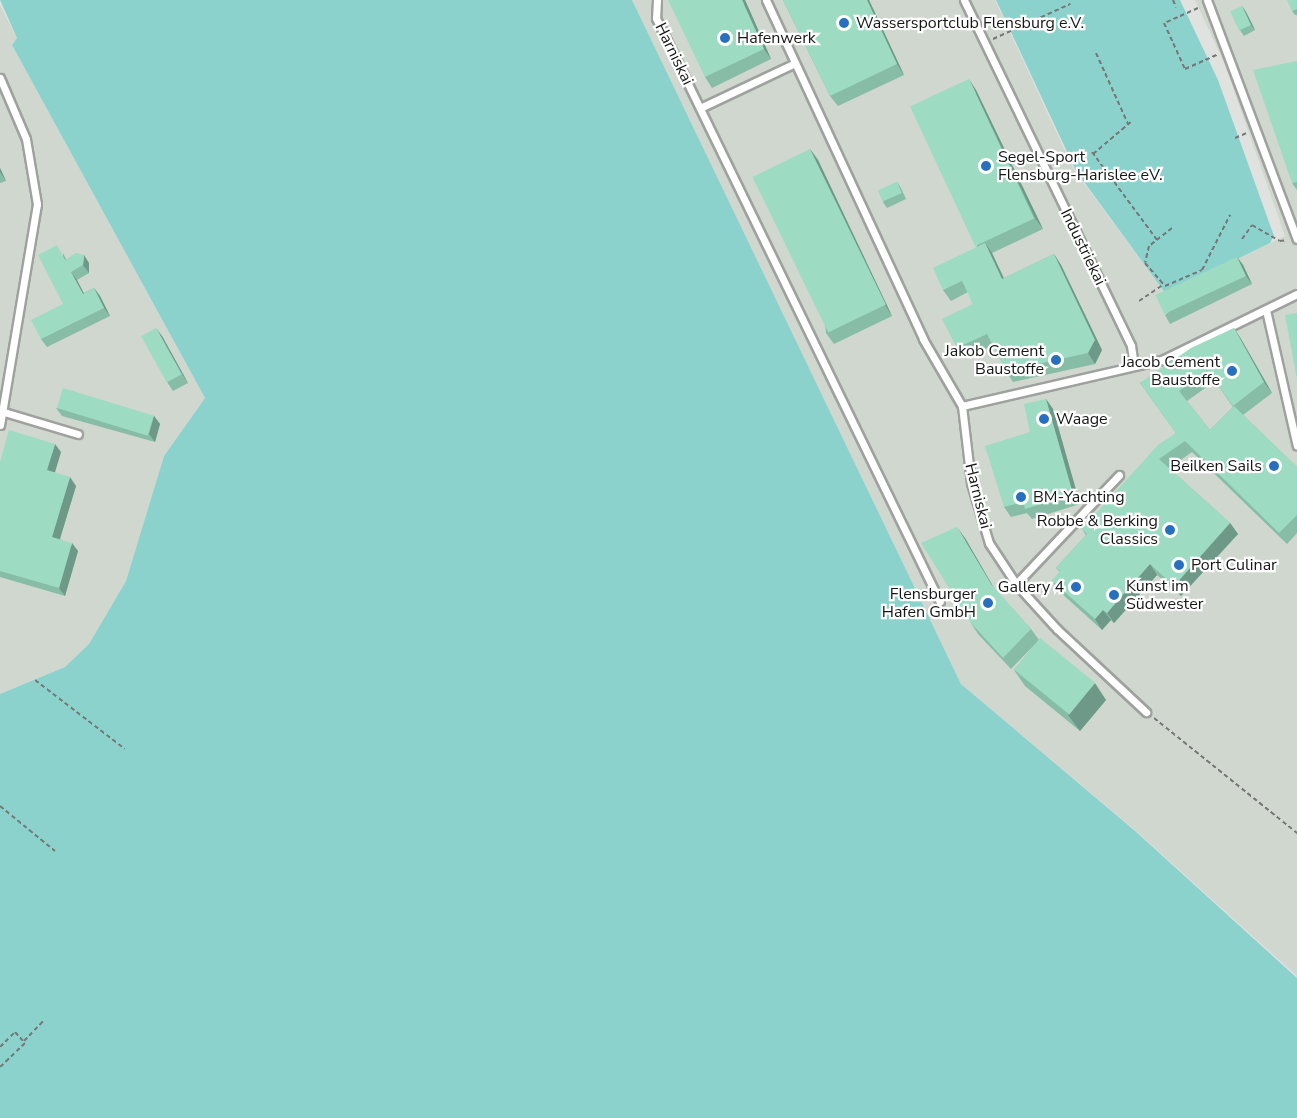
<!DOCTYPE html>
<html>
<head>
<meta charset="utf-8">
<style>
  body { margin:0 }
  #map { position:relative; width:1297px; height:1118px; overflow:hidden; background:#e0e2e0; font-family:"Nunito Sans",sans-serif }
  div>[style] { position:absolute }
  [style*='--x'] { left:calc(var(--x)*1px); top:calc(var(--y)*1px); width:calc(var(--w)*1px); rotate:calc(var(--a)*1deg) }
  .built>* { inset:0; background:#cfd7cf }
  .water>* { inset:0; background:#8bd2cd }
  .path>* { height:2px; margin-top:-1px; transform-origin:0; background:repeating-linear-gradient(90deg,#757775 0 4.5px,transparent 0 7.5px) }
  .roads { filter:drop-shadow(2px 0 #9fa19f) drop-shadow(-2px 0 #9fa19f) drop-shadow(0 2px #9fa19f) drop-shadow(0 -2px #9fa19f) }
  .service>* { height:7px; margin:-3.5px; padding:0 3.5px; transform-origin:3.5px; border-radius:3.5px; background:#fff }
  .wall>* { inset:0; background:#87bca7 }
  .shaded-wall>* { inset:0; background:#6e9988 }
  .building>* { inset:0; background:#9ddbc2; transform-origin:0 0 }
  .dots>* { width:16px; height:16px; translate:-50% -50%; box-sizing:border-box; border:3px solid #fff; border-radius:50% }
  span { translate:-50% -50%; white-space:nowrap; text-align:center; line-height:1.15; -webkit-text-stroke:4.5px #fff; paint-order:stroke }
  .poi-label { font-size:16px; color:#151615 }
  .left { translate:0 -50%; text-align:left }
  .right { translate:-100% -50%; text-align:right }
  .street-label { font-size:16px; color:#151615 }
</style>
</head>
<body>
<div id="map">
  <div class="built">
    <i style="clip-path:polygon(632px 0,995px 0,1074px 170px,1166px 294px,1285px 236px,1225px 65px,1195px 0,1297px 0,1297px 976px,1135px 830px,961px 684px)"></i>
    <i style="clip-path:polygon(0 5px,17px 38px,12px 45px,205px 398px,164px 456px,126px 581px,89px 644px,65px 667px,0 694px)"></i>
  </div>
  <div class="water">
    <i style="clip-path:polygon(0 0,632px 0,961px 684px,1134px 830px,1297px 978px,1297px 1118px,0 1118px,0 694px,65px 667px,89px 644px,126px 581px,164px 456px,205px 398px,12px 45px,17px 38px)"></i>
    <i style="clip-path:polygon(996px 0,1180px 0,1218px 80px,1274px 236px,1270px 243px,1166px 294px,1076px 171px)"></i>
  </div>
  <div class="path">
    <i style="--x:1173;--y:0;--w:8;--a:67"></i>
    <i style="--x:1198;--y:8;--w:37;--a:156"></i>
    <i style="--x:1164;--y:23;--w:51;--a:65.5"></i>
    <i style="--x:1185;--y:69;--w:35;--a:-24"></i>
    <i style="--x:993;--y:39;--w:85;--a:-24.4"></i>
    <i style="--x:1096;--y:53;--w:78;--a:65.7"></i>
    <i style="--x:1235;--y:138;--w:13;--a:-23"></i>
    <i style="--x:1092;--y:152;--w:109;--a:53.5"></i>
    <i style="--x:1093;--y:154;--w:51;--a:-40.2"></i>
    <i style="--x:1172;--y:228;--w:29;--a:142"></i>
    <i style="--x:1149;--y:246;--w:17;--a:103"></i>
    <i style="--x:1145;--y:263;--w:30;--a:49"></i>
    <i style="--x:1165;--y:286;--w:40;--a:-23.4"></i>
    <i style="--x:1202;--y:270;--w:62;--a:-63"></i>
    <i style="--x:1242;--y:239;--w:17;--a:-54"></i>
    <i style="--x:1252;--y:225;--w:32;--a:30"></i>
    <i style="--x:1280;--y:241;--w:7;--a:-8"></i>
    <i style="--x:1139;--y:301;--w:29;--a:-34"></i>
    <i style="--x:35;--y:680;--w:113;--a:37.5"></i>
    <i style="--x:1154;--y:718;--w:184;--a:38.8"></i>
    <i style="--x:0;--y:806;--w:71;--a:39.3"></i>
    <i style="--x:24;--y:1041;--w:29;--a:-46"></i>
    <i style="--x:0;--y:1047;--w:21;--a:-45"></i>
    <i style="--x:15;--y:1032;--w:15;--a:48"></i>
    <i style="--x:25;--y:1043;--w:35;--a:136"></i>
  </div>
  <div class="roads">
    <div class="service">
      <i style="--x:657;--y:0;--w:18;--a:93"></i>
      <i style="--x:656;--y:18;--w:649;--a:64.07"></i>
      <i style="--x:766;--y:0;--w:374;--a:65.1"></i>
      <i style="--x:923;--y:339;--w:78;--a:59.8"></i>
      <i style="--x:962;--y:406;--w:78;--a:83.3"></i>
      <i style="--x:971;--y:483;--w:63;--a:73.3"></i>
      <i style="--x:989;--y:543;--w:49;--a:56.6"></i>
      <i style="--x:1016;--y:584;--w:61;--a:47.7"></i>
      <i style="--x:1057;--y:629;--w:122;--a:43"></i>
      <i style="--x:964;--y:0;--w:384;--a:64.2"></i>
      <i style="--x:1131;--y:346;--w:20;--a:81"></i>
      <i style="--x:1207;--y:0;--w:255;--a:69.4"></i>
      <i style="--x:0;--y:78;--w:66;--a:66.9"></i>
      <i style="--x:26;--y:139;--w:66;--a:80.4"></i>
      <i style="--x:37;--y:204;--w:224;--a:99.5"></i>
      <i style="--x:700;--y:108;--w:105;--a:-25.3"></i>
      <i style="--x:1266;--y:310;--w:139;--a:77.2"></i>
      <i style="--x:962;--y:406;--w:205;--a:-13"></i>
      <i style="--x:1162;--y:360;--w:150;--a:-26.1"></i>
      <i style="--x:4;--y:412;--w:77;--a:16.6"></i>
      <i style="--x:1016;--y:584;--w:150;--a:-46.6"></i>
    </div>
  </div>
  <div class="wall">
    <i style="clip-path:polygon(745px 0,771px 59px,712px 88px,705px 77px)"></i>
    <i style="clip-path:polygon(783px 0,869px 0,904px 75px,838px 106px,830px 96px)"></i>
    <i style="clip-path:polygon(1297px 0,1297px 15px,1295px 15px,1292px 11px)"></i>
    <i style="clip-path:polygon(1242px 6px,1246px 12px,1255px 30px,1244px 36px,1240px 30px)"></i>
    <i style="clip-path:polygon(1297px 61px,1297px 190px,1292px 183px)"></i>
    <i style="clip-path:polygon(976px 90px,1043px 229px,992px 253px,1004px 278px,1054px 254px,1061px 265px,1102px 350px,1095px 364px,1013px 382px,1006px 371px,993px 345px,965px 359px,957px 348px,973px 304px,968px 292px,951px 301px,943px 290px,977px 246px)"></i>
    <i style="clip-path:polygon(810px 149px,818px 160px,892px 316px,834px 344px,826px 333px)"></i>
    <i style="clip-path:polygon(0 168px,6px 181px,0 183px)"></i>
    <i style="clip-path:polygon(897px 182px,901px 188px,906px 199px,887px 208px,883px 202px)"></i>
    <i style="clip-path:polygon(63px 253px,66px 259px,89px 263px,89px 273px,77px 280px,84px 293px,94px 288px,100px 296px,110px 316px,47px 347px,41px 339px,63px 304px)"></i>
    <i style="clip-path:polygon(1237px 257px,1243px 265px,1252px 284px,1170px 324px,1165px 315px)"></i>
    <i style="clip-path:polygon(evenodd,1234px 328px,1241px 339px,1272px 393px,1243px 415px,1297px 467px,1297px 533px,1287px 544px,1192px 452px,1169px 468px,1230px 523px,1238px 534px,1181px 596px,1157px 575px,1114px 623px,1111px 620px,1102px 630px,1059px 591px,1052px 581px,1060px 572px,1056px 568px,1086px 535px,1082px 529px,1176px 433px,1140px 383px,1234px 328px,1215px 381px,1233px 407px,1210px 430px,1187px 401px,1215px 381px)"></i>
    <i style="clip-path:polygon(162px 336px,188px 383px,173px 391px,167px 382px)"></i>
    <i style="clip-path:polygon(1046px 399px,1053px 409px,1080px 504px,1032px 519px,1027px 513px,1011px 517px,1004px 507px,1030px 432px)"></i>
    <i style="clip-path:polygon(56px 408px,154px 416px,160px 424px,155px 442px,62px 416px)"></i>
    <i style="clip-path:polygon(61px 452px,54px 473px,76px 486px,60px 539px,78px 551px,65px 596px,0 577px,0 462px)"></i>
    <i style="clip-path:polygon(965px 538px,994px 588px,1031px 629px,1039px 640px,1106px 700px,1080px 731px,1025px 686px,1014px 670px,1037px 642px,1011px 669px,978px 634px,971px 623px)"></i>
  </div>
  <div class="shaded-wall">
    <i style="clip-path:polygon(742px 0,745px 0,771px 59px,764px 49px)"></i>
    <i style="clip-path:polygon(867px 0,869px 0,904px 75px,897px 64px)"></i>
    <i style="clip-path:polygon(1242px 6px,1246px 12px,1255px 30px,1251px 25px)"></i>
    <i style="clip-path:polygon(969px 79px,976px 90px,1043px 229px,1035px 218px)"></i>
    <i style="clip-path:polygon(810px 149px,818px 160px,892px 316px,885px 305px)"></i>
    <i style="clip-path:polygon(0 168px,6px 181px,0 172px)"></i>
    <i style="clip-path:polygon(985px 243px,992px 253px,1009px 290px,1002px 279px)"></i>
    <i style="clip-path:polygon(1054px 254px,1061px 265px,1102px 350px,1095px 364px,1088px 353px)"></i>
    <i style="clip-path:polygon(84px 255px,89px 263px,89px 273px,83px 265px)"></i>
    <i style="clip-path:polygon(1237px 257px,1243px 265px,1252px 284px,1246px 276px)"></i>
    <i style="clip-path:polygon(71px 272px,77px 280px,88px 302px,83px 294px)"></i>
    <i style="clip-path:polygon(94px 288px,100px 296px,110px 316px,104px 308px)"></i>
    <i style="clip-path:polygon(156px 328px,162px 336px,188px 383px,182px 374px)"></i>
    <i style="clip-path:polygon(1234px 328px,1241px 339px,1272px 393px,1264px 382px)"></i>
    <i style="clip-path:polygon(1046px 399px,1053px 409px,1080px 504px,1073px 494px)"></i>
    <i style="clip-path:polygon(154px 416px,160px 424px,155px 442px,149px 434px)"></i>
    <i style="clip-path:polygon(55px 444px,61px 452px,53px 479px,47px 470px)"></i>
    <i style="clip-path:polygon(70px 477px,76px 486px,58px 545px,52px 537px)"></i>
    <i style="clip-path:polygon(1230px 523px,1238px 534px,1181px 596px,1174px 586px)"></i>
    <i style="clip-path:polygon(957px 527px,965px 538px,998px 595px,991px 584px)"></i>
    <i style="clip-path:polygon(72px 543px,78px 551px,65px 596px,59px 588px)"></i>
    <i style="clip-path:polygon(1150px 564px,1157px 575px,1114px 623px,1107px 613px)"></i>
    <i style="clip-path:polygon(1103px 610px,1111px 620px,1102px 630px,1095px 619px)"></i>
    <i style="clip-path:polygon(1095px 683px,1106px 700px,1080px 731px,1068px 715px)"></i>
  </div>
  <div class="building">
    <i style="clip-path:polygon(668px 0,742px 0,764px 49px,705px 77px)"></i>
    <i style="clip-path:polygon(783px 0,867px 0,897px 64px,830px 96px)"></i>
    <i style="clip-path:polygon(1287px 0,1297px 0,1297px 9px,1292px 11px)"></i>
    <i style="left:1242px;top:6px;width:21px;height:13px;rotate:65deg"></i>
    <i style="clip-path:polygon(1297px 61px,1297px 182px,1292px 183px,1253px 70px)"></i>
    <i style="left:969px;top:79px;width:154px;height:65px;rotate:65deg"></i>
    <i style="left:810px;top:149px;width:173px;height:64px;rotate:64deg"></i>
    <i style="left:897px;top:182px;width:12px;height:21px;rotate:66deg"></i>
    <i style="clip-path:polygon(985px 243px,1002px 279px,1054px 254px,1095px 340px,1088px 353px,1006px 371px,987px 334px,957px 348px,942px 319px,973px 304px,962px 281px,943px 290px,933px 268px)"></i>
    <i style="clip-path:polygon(57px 245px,65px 260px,76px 253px,84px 255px,83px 265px,71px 272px,83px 294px,94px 288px,104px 308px,41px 339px,31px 320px,63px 304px,38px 255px)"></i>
    <i style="left:1237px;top:257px;width:21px;height:90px;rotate:65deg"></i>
    <i style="clip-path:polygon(1297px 313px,1297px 379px,1285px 315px)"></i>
    <i style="left:156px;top:328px;width:53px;height:17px;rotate:61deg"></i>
    <i style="clip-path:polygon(1234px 328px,1264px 382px,1233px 406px,1207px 370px,1179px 391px,1210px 430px,1234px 406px,1297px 467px,1297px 515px,1279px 533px,1185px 441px,1159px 459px,1230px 523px,1174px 586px,1150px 564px,1107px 613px,1103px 610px,1095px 619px,1052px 581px,1060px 571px,1056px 568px,1087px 534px,1082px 529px,1158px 445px,1176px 433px,1140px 383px,1191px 348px)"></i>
    <i style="left:63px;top:388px;width:95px;height:21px;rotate:17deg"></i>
    <i style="clip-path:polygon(1046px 399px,1073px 494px,1025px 509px,1023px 502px,1004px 507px,985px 446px,1030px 432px,1024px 404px)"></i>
    <i style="clip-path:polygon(9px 430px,55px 444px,47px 470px,70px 477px,52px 537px,72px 543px,59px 588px,0 571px,0 462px)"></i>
    <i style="clip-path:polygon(957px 527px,991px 584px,1031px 629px,1003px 658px,971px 623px,921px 543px)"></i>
    <i style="left:1040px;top:638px;width:71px;height:41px;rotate:39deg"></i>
  </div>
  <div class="dots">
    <i style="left:844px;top:23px;background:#286fc0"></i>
    <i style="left:725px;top:38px;background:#286fc0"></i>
    <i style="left:986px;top:166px;background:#286fc0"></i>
    <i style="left:1056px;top:360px;background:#286fc0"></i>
    <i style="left:1232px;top:371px;background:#286fc0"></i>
    <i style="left:1044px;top:419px;background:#286fc0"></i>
    <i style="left:1274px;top:466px;background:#286fc0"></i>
    <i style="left:1021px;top:497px;background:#286fc0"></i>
    <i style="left:1170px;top:530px;background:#286fc0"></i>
    <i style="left:1179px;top:565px;background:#286fc0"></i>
    <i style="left:1076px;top:587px;background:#286fc0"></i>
    <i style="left:1114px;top:595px;background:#286fc0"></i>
    <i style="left:988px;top:603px;background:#286fc0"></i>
  </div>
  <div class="poi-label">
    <span class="left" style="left:856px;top:23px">Wassersportclub Flensburg e.V.</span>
    <span class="left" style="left:737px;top:38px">Hafenwerk</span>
    <span class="left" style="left:998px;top:166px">Segel-Sport<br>Flensburg-Harislee eV.</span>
    <span class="right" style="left:1044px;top:360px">Jakob Cement<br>Baustoffe</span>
    <span class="right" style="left:1220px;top:371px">Jacob Cement<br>Baustoffe</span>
    <span class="left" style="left:1056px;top:419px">Waage</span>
    <span class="right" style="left:1262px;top:466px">Beilken Sails</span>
    <span class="left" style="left:1033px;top:497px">BM-Yachting</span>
    <span class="right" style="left:1158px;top:530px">Robbe &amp; Berking<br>Classics</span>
    <span class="left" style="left:1191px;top:565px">Port Culinar</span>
    <span class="left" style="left:1126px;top:595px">Kunst im<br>Südwester</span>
    <span class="right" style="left:1064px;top:587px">Gallery 4</span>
    <span class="right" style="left:976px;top:603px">Flensburger<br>Hafen GmbH</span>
  </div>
  <div class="street-label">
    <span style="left:674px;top:54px;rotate:64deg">Harniskai</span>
    <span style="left:1083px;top:247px;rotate:64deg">Industriekai</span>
    <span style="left:978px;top:496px;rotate:76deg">Harniskai</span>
  </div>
</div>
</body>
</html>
